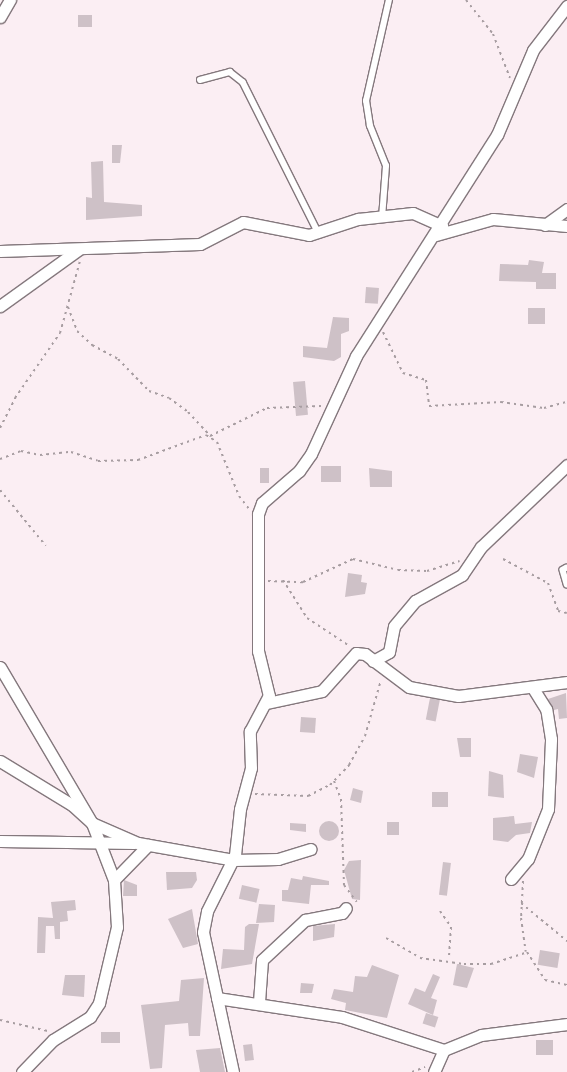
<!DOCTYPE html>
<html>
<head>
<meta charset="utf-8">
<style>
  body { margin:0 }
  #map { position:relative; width:567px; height:1072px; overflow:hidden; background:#fbeef3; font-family:"Roboto Condensed",sans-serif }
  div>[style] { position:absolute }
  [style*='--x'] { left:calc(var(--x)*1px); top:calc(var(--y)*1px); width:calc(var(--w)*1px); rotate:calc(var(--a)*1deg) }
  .building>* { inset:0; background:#cec1c7; transform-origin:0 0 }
  .round { border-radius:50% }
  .path>* { height:2px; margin-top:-1px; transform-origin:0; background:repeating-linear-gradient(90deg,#a79da1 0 2.5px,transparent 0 6.5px) }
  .roads { filter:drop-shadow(1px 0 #84787d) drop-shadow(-1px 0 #84787d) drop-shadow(0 1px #84787d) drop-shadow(0 -1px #84787d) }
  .service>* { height:5.5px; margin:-2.75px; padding:0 2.75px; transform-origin:2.75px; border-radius:2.75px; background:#fff }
  .minor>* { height:11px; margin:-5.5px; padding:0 5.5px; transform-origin:5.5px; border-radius:5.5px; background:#fff }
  span { translate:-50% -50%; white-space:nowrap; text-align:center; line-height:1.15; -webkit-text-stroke:5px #fff; paint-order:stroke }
</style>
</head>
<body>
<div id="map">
  <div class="building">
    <i style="left:78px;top:15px;width:14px;height:12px"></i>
    <i style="clip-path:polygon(112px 145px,122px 145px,120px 163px,112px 163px)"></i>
    <i style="clip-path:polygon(103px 161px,104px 202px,142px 205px,142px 216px,86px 220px,86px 197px,92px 198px,91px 162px)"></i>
    <i style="clip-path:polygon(529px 260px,544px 262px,542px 273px,556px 273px,556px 289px,536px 289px,536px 282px,499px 281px,500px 264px,528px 265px)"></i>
    <i style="left:366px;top:287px;width:13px;height:16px;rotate:4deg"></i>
    <i style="left:528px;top:308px;width:17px;height:16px"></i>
    <i style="clip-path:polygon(333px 317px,349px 318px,349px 331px,341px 334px,341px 357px,334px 361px,303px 357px,303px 346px,327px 348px)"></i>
    <i style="left:305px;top:381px;width:34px;height:12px;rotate:85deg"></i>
    <i style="left:321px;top:466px;width:20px;height:16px"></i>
    <i style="left:260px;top:468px;width:9px;height:15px"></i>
    <i style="clip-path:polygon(369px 468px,392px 471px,392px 487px,370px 487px)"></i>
    <i style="clip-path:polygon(348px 573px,362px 575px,361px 582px,367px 583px,365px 594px,345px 597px)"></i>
    <i style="clip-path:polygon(566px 693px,567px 718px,559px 719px,558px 709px,554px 710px,548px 699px)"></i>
    <i style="left:430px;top:698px;width:10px;height:22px;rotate:11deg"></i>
    <i style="left:301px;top:717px;width:15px;height:15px;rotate:4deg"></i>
    <i style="clip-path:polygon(457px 738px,471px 738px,471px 757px,460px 757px)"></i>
    <i style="clip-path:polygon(520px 754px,538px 757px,534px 778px,517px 772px)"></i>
    <i style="clip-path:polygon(489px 771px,503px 775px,504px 798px,488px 796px)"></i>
    <i style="clip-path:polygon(353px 788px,363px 791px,361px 803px,350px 800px)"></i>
    <i style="left:432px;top:792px;width:16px;height:15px"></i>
    <i style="clip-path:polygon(514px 816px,515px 824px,532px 822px,530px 833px,516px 835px,508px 842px,493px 840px,493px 818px)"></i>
    <i class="round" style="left:319px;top:821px;width:20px;height:20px"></i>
    <i style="left:399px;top:822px;width:13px;height:12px;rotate:90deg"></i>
    <i style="clip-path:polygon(290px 823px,306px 824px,306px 832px,290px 830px)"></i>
    <i style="clip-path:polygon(361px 860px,360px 900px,352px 899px,344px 870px,349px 861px)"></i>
    <i style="left:443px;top:862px;width:8px;height:33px;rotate:7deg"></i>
    <i style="clip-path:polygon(166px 872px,196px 872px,197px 880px,192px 888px,167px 890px)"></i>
    <i style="clip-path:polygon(303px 876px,329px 881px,329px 885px,311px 885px,309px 904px,282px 901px,282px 890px,288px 890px,291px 878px,302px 880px)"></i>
    <i style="clip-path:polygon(124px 880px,137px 885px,137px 896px,123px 896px)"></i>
    <i style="left:242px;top:885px;width:18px;height:14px;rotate:13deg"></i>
    <i style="clip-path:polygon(75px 900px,76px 910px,67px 911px,68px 921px,60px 922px,60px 939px,55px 939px,54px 926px,46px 926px,45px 953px,37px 953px,38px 917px,53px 918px,51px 902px)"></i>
    <i style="clip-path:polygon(259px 904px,275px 905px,274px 922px,256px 923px)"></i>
    <i style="clip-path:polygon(192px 909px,198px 944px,183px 948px,168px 919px)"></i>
    <i style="clip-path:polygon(249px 924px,259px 924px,252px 964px,221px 969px,223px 949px,244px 950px,245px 927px)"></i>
    <i style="clip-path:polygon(335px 924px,334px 937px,313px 941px,313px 926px)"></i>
    <i style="left:540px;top:950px;width:20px;height:15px;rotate:9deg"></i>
    <i style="clip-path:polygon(457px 964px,474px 968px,467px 988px,453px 985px)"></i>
    <i style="clip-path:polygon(372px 965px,399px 975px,387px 1018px,345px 1010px,346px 1003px,331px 999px,334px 989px,353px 992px,355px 976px,367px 977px)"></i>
    <i style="clip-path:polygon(433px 974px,440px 977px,431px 998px,437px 1000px,433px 1015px,408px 1004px,415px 988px,425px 992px)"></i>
    <i style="clip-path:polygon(65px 975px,85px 975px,84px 997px,62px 995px)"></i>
    <i style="clip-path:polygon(204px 978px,200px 1036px,189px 1036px,188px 1023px,165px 1025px,162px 1068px,150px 1069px,141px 1005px,179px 1001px,181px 980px)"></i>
    <i style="clip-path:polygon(301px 983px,314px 984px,312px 993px,300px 993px)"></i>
    <i style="left:426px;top:1013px;width:13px;height:11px;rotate:18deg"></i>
    <i style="left:101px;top:1032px;width:19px;height:11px"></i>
    <i style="left:536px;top:1040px;width:17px;height:15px"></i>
    <i style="left:252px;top:1044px;width:16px;height:9px;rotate:83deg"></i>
    <i style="clip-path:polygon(220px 1048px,225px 1072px,200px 1072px,196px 1050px)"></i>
  </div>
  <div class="path">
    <i style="--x:466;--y:0;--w:43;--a:51.5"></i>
    <i style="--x:493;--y:34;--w:47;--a:68.9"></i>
    <i style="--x:68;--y:307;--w:26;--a:69"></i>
    <i style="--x:77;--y:331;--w:21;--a:43"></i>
    <i style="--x:92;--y:345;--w:30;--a:28"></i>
    <i style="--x:118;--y:359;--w:45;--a:45.9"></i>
    <i style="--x:149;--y:391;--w:21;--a:19"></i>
    <i style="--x:169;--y:398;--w:24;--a:36"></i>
    <i style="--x:188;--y:412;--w:33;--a:47"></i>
    <i style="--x:210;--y:436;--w:64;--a:-26.2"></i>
    <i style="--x:267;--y:408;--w:54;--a:-2.1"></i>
    <i style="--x:383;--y:332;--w:46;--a:64"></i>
    <i style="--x:403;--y:373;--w:24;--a:17"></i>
    <i style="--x:426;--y:380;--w:26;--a:83"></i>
    <i style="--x:429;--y:406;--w:72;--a:-3.2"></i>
    <i style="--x:501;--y:402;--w:43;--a:7.9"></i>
    <i style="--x:544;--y:408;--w:24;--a:-15"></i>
    <i style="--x:0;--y:428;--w:34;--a:-63"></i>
    <i style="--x:15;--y:398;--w:79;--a:-55.3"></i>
    <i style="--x:60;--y:333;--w:75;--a:-74.5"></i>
    <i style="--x:0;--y:459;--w:22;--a:-21"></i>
    <i style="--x:21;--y:451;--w:19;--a:12"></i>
    <i style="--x:40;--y:455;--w:31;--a:-6"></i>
    <i style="--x:71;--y:452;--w:28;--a:18"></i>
    <i style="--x:98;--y:461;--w:40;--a:-1.4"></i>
    <i style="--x:138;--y:460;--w:72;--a:-20.2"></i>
    <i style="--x:206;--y:435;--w:13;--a:32"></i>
    <i style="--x:217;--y:442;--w:58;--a:67.8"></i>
    <i style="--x:239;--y:496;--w:16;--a:52"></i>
    <i style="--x:0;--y:490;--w:72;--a:50.6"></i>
    <i style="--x:503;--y:559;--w:51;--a:28.1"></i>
    <i style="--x:548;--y:583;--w:30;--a:70"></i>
    <i style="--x:558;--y:611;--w:9;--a:13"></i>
    <i style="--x:283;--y:580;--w:45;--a:57.7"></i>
    <i style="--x:307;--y:618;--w:49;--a:33.4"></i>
    <i style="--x:268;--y:581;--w:35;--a:2"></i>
    <i style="--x:303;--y:582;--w:55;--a:-24.7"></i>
    <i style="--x:353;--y:559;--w:46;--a:13.7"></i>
    <i style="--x:398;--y:570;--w:29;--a:2"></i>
    <i style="--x:427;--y:571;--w:34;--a:-17"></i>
    <i style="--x:334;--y:781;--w:19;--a:69"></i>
    <i style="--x:341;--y:799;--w:86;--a:88"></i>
    <i style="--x:344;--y:885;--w:21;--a:53"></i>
    <i style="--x:255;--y:794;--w:53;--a:2.2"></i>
    <i style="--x:308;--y:796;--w:25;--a:-27"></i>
    <i style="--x:330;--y:785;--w:28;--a:-46"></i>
    <i style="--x:349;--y:765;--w:33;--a:-61"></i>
    <i style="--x:365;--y:736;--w:58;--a:-74.1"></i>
    <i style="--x:523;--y:881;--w:37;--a:93"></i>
    <i style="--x:521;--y:918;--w:34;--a:82"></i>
    <i style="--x:521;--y:903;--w:60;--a:39.6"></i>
    <i style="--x:440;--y:911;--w:19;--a:55"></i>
    <i style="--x:451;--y:927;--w:32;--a:94"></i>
    <i style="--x:386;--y:938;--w:39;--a:30"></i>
    <i style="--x:420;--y:958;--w:44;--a:7.8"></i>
    <i style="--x:464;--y:964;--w:27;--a:0"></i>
    <i style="--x:491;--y:964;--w:38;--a:-18"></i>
    <i style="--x:527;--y:952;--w:33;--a:57"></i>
    <i style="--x:545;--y:980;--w:23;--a:13"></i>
    <i style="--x:0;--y:1020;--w:49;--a:12.9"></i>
    <i style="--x:412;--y:1072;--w:14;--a:-21"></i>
  </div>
  <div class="roads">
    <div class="service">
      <i style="--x:200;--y:80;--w:31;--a:-15"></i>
      <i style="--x:230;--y:72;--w:16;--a:38"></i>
      <i style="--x:243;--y:82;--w:168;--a:63.4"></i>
      <i style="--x:382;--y:218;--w:52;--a:-85.6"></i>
      <i style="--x:386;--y:166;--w:43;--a:-111.8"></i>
      <i style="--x:370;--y:126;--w:25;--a:-99"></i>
      <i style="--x:366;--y:101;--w:104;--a:-77.2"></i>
      <i style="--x:567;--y:568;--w:4;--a:153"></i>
      <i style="--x:563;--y:570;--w:15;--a:74"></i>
    </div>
    <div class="minor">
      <i style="--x:0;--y:17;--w:20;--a:-60"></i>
      <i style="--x:545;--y:225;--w:27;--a:-36"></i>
      <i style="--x:436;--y:235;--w:59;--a:-15.7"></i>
      <i style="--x:493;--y:219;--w:74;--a:5.4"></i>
      <i style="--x:0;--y:251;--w:200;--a:-2"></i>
      <i style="--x:200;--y:244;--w:48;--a:-27.1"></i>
      <i style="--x:243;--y:222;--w:67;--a:11.1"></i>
      <i style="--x:309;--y:235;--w:52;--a:-18.1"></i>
      <i style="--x:358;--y:219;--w:55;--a:-6.2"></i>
      <i style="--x:413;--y:213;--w:32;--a:24"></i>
      <i style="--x:0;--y:306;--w:96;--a:-35.7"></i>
      <i style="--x:373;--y:661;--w:18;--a:-29"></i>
      <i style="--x:389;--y:652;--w:26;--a:-79"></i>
      <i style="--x:394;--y:626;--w:33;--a:-50"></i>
      <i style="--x:415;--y:601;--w:54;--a:-29"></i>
      <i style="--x:462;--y:575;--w:34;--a:-56"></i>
      <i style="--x:481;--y:547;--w:119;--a:-43.6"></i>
      <i style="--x:0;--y:667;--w:181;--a:59.5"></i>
      <i style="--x:92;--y:823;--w:50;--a:23.5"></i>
      <i style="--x:138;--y:843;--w:97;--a:10"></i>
      <i style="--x:234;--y:860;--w:44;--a:-1.3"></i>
      <i style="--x:278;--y:859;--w:34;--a:-17"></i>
      <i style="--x:267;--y:703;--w:56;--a:-12.3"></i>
      <i style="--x:322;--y:691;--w:51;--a:-48.2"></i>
      <i style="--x:356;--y:653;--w:9;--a:6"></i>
      <i style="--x:365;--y:654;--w:55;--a:36.9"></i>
      <i style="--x:409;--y:687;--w:50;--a:10.4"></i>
      <i style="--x:458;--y:696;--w:110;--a:-7.3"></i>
      <i style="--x:0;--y:761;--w:84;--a:31.4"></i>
      <i style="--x:72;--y:805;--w:27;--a:42"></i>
      <i style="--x:92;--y:823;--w:61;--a:68.9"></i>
      <i style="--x:0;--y:841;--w:134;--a:0.9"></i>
      <i style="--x:511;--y:879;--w:26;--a:-50"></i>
      <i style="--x:528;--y:859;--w:54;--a:-68.2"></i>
      <i style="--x:548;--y:809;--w:70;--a:-87.5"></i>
      <i style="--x:551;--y:739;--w:30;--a:-99"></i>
      <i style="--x:546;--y:709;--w:25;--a:-122"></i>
      <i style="--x:217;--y:998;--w:126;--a:8.6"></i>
      <i style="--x:342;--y:1017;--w:107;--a:17.9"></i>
      <i style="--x:444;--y:1050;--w:40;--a:-22"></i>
      <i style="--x:481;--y:1035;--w:87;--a:-7.3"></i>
      <i style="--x:259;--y:1002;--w:42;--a:-85.9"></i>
      <i style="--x:262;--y:960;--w:59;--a:-42.9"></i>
      <i style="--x:305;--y:920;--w:38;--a:-11"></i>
      <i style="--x:342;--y:913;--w:6;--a:-51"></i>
      <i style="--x:22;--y:1072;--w:45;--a:-45.9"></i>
      <i style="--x:53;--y:1040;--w:44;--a:-31.9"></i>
      <i style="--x:90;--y:1017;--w:17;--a:-57"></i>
      <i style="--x:99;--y:1003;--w:78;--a:-76.7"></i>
      <i style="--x:117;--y:927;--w:47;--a:-93.7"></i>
      <i style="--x:114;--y:880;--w:49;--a:-45.8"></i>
      <i style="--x:233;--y:1072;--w:143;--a:-102.1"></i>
      <i style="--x:203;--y:932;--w:21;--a:-79"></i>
      <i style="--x:207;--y:911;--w:63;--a:-63.4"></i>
      <i style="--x:235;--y:855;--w:46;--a:-83.8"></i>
      <i style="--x:240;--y:809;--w:42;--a:-75"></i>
      <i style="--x:251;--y:768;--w:37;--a:-92"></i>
      <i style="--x:250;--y:731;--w:40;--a:-62"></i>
      <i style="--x:269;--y:696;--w:46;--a:-103.7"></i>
      <i style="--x:258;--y:651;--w:137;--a:-90"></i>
      <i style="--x:258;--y:514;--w:12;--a:-70"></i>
      <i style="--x:262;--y:503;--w:49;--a:-40.9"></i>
      <i style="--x:299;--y:471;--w:21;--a:-55"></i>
      <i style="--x:311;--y:454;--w:108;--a:-65.3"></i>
      <i style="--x:356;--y:356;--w:262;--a:-57.5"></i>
      <i style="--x:497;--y:135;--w:92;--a:-67"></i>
      <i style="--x:533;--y:50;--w:56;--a:-52.3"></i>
      <i style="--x:434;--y:1072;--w:24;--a:-66"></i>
    </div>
  </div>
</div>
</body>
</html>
